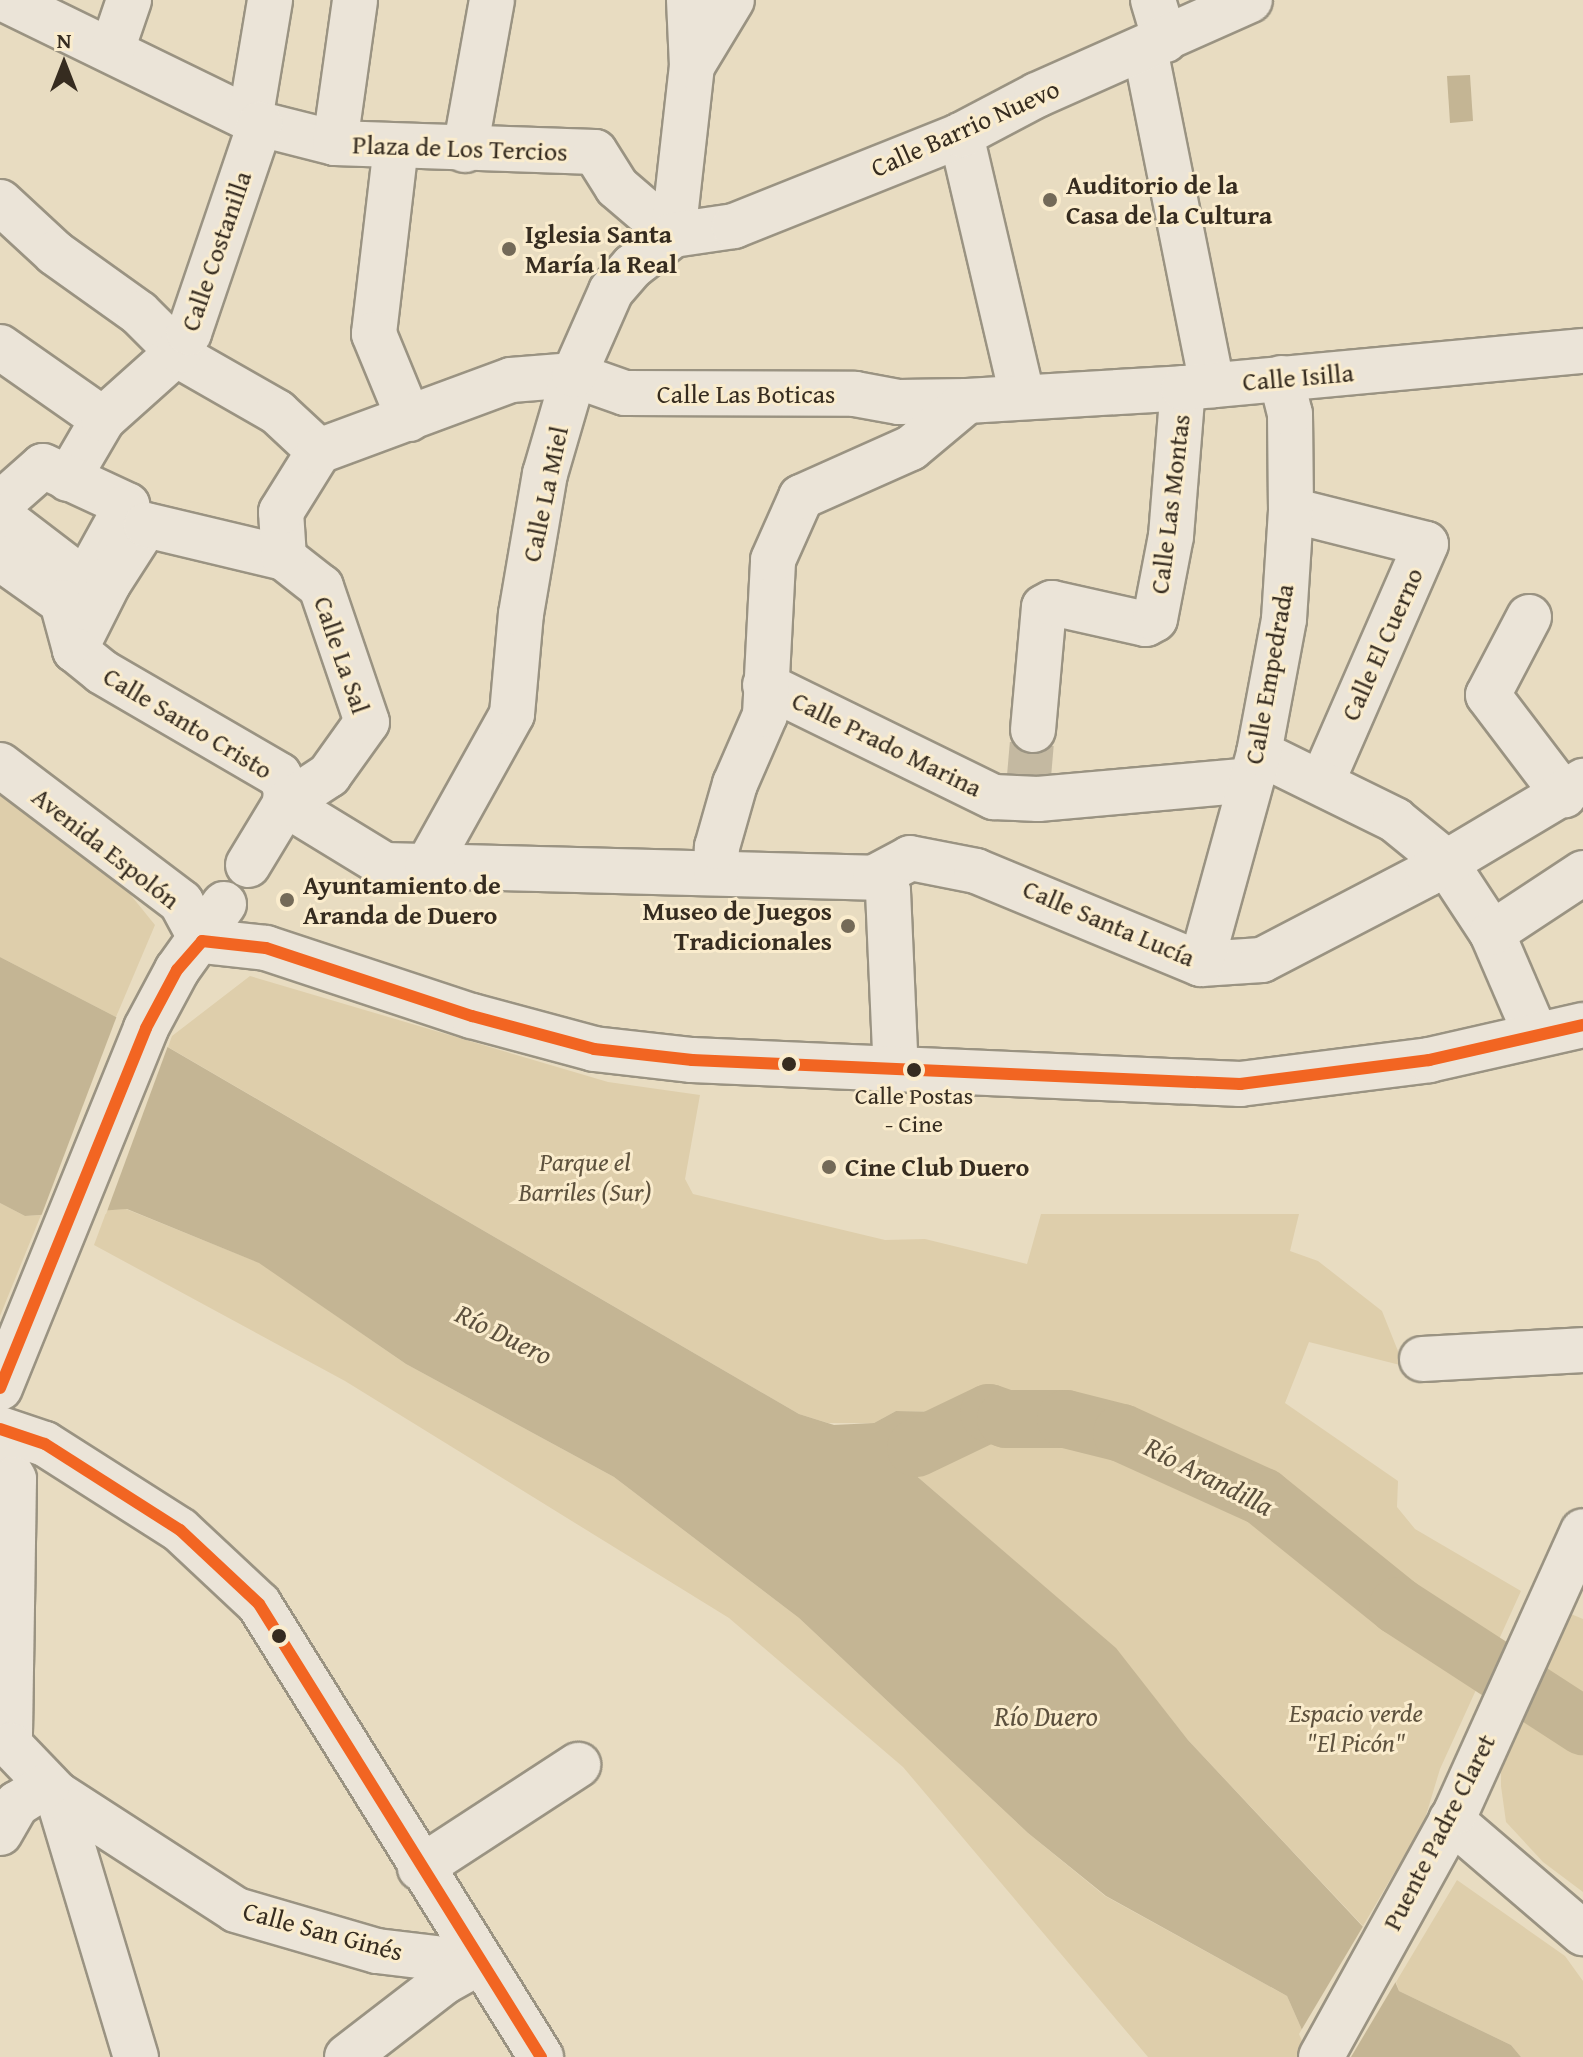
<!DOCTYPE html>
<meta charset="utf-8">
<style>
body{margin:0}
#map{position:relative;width:1583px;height:2057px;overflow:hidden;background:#e8dcc1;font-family:"Gentium Book Plus",serif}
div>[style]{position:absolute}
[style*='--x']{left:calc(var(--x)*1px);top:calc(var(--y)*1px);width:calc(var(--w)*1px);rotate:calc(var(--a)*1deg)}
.green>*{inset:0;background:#deceab}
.water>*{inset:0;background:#c4b594}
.pier>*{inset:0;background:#e8dcc1}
.river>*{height:58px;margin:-29px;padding:0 29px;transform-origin:29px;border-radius:29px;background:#c4b594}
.minor-tunnel>*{height:44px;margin-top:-22px;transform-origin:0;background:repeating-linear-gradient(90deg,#c4b9a1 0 44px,transparent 0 66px)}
.roads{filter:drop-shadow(2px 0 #9a9382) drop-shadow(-2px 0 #9a9382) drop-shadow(0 2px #9a9382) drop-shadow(0 -2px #9a9382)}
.minor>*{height:44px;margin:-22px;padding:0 22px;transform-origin:22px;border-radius:22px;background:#ebe4d8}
.bus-1>*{height:12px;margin:-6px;padding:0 6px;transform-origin:6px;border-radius:6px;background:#f26522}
.dots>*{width:22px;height:22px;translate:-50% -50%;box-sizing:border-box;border:4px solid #faeccd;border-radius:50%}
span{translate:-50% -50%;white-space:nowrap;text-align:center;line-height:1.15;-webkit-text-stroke:6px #faeccd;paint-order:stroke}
.bus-label{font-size:24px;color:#362c20}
.street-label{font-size:26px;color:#362c20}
.poi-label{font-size:26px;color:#362c20;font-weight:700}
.left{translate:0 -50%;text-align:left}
.right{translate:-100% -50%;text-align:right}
.park-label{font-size:26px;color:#5e523e;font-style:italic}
.water-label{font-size:28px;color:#5c503d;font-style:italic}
.north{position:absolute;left:24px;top:24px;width:80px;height:80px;-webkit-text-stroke:6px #faeccd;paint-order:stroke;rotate:0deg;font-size:22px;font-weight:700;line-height:32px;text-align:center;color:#362c20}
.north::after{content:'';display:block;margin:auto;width:28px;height:36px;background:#362c20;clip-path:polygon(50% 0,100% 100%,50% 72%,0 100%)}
</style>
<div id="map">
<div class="green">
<div style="clip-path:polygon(0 788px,121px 883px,155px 925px,116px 1017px,0 957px)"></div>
<div style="clip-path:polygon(250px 976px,608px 1082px,700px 1095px,685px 1179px,693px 1194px,885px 1240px,925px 1239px,1027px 1264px,1041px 1214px,1299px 1214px,1290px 1251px,1318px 1261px,1382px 1311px,1404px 1366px,1309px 1342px,1285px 1403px,1398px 1481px,1397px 1507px,1415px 1529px,1521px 1591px,1440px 1769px,1424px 1822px,1363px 1926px,1188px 1740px,1115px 1648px,897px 1459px,982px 1427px,988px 1413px,896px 1411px,874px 1423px,828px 1423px,799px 1414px,168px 1047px,172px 1036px)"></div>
<div style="clip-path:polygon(0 1203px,25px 1216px,41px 1215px,0 1316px)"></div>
<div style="clip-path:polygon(126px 1209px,260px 1263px,406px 1364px,614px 1477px,799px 1618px,1028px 1833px,1105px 1896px,1287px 1996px,1314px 2057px,1148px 2057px,903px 1767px,729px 1618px,345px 1381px,94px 1245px,107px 1210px)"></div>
<div style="clip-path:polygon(1571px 1614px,1583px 1619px,1583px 1892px,1543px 1862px,1506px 1822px,1501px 1786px,1501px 1770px)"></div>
<div style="clip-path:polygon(1457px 1880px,1565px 1956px,1583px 1981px,1583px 2057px,1521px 2057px,1511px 2045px,1399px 1991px,1396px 1982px)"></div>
</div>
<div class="water">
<div style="clip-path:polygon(1470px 75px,1473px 121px,1450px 123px,1447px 76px)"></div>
<div style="clip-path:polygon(0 957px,116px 1017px,799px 1414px,834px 1425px,874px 1423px,896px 1411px,989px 1413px,982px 1427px,898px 1460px,1116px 1648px,1188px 1740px,1380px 1945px,1399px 1991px,1511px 2045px,1521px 2057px,1314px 2057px,1287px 1996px,1106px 1896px,1028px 1833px,799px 1618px,614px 1477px,406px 1364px,259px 1263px,127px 1209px,25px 1216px,0 1203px)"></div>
</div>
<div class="pier">
<div style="clip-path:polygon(118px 1013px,169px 1043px,106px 1214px,40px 1219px)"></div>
<div style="clip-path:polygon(1365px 1923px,1384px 1943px,1398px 1978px,1351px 2057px,1309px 2057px,1299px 2034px)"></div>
</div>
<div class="river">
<div style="--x:916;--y:1448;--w:81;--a:-25.6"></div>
<div style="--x:989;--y:1413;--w:18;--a:19"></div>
<div style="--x:1006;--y:1419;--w:60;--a:0"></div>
<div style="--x:1066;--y:1419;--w:58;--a:14"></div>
<div style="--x:1122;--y:1433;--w:155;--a:24.4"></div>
<div style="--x:1263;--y:1497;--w:174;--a:38.9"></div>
<div style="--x:1398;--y:1606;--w:221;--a:33"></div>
</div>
<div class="minor-tunnel">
<div style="--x:1028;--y:788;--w:58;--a:-85.1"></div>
</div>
<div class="roads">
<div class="minor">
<div style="--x:6;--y:0;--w:283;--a:26"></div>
<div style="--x:260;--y:124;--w:77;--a:14.2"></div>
<div style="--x:335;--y:143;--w:260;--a:2"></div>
<div style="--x:595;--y:152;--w:41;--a:57.8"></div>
<div style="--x:617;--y:187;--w:74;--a:40.6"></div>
<div style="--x:689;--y:0;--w:66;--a:87.4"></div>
<div style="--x:1153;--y:0;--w:42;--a:73.3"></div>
<div style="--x:1145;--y:49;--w:343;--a:78.7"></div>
<div style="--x:112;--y:50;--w:53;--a:-71.2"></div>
<div style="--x:250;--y:120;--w:122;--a:-80.5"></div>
<div style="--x:961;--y:135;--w:268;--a:76.8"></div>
<div style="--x:335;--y:143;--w:144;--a:-82"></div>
<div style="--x:396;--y:146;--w:189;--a:96.7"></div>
<div style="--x:374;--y:334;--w:92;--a:67.6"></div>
<div style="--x:465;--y:150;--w:152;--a:-79.8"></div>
<div style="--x:0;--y:202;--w:75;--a:42.8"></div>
<div style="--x:55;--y:253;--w:103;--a:35.5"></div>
<div style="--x:139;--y:313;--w:66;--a:45"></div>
<div style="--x:186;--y:360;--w:105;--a:29.7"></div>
<div style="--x:277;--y:412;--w:57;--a:42.9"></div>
<div style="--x:673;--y:235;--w:170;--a:-83.6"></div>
<div style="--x:692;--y:66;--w:77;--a:-58.8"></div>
<div style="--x:0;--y:347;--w:126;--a:35"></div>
<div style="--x:68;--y:479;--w:69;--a:-59.7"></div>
<div style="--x:103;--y:419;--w:102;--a:-41.8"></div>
<div style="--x:179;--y:351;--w:21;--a:-61"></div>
<div style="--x:189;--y:333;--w:221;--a:-71.2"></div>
<div style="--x:0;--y:504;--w:57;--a:-41.5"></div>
<div style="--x:43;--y:466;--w:93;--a:24.9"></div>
<div style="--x:127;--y:505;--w:87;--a:118.9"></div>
<div style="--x:85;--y:581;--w:107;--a:-142.6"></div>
<div style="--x:1291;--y:510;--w:139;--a:14.1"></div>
<div style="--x:1426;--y:544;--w:260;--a:113.6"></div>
<div style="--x:0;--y:558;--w:76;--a:35.4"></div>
<div style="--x:62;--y:602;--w:50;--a:74.8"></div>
<div style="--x:1529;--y:617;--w:88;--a:117.7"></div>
<div style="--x:1488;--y:695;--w:126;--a:52.8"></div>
<div style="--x:75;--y:650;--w:74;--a:-63.4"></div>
<div style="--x:108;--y:584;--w:70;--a:-57.2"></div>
<div style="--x:146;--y:525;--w:142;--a:13.4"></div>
<div style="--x:75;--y:650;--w:35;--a:39"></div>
<div style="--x:102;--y:672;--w:205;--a:30.2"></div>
<div style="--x:279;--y:775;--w:15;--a:62"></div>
<div style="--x:286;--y:788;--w:16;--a:94"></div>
<div style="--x:765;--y:685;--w:255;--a:26.1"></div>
<div style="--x:994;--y:797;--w:44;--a:2.6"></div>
<div style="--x:1038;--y:799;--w:213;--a:-5.1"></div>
<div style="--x:1033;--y:730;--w:123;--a:-84.9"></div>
<div style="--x:1044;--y:607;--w:9;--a:-27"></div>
<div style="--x:1052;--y:603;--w:96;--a:12.6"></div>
<div style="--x:1146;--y:624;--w:10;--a:-29"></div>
<div style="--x:1155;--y:619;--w:85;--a:-79.1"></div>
<div style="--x:1171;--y:536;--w:148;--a:-85.4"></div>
<div style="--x:1259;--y:753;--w:152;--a:26.2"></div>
<div style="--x:1395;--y:820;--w:63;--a:39.2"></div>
<div style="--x:1444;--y:860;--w:87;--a:56.7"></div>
<div style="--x:1492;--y:933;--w:111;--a:66.7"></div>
<div style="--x:0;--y:765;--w:227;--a:37.1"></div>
<div style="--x:181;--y:902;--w:44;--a:61.7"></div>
<div style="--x:285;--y:804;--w:117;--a:31.4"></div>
<div style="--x:385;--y:865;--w:495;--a:1.5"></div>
<div style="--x:880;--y:878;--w:15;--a:58"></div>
<div style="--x:888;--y:891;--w:180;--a:87.5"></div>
<div style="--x:248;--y:865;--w:71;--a:-58.8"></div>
<div style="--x:285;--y:804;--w:53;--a:-33.4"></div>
<div style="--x:329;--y:775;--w:65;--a:-54.4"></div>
<div style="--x:367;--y:722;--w:143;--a:-108.8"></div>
<div style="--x:321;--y:587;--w:47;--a:-141.9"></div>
<div style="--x:284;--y:558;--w:46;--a:-93.7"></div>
<div style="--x:281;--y:512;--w:72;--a:-58.1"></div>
<div style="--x:319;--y:451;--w:205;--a:-20.3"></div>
<div style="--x:511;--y:380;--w:63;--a:-4.5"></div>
<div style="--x:574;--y:375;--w:54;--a:19.4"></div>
<div style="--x:625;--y:393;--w:230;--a:0.2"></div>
<div style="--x:855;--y:394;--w:45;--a:10.3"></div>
<div style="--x:899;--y:402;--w:68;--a:-0.8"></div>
<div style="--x:967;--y:401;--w:216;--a:-3.4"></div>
<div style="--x:1183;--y:388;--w:402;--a:-5.3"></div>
<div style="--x:427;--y:867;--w:175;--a:-60.9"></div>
<div style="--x:512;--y:714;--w:100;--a:-84.9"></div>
<div style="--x:521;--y:614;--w:142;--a:-80.3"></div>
<div style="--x:545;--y:474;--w:103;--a:-73.7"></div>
<div style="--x:574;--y:375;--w:92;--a:-66.2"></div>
<div style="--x:611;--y:291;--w:33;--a:-49"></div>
<div style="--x:633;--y:266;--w:51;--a:-37.8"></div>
<div style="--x:673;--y:235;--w:62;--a:-8.4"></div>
<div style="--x:734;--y:226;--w:245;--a:-21.8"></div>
<div style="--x:961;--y:135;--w:86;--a:-27.8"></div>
<div style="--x:1037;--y:95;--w:233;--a:-24"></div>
<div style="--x:716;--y:872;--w:25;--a:-88"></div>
<div style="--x:717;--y:847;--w:66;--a:-74.1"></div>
<div style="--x:735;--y:784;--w:75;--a:-66.5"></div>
<div style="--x:765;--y:715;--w:155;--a:-87"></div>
<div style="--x:773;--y:560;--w:69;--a:-66"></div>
<div style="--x:801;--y:497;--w:120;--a:-24"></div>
<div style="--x:911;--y:448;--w:73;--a:-40"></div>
<div style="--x:875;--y:877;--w:40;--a:-28"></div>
<div style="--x:910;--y:858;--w:67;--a:11.1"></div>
<div style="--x:976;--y:871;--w:243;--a:22.5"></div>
<div style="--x:1201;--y:964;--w:61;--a:-3.8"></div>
<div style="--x:1262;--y:960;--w:186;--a:-27.5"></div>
<div style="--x:1427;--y:874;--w:182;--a:-30.8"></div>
<div style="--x:1492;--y:933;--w:109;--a:-33.4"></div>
<div style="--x:202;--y:941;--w:64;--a:6.2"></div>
<div style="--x:266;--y:948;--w:217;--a:18.3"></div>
<div style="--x:472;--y:1016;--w:126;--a:15.1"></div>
<div style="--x:594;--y:1049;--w:99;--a:6.4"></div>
<div style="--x:692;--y:1060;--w:549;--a:2.51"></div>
<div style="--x:1240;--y:1084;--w:191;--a:-7.2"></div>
<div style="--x:1429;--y:1060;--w:158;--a:-12.8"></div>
<div style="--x:1201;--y:964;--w:219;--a:-74.6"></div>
<div style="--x:1259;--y:753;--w:136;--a:-79.4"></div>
<div style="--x:1284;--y:619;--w:109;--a:-86.3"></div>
<div style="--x:1291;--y:510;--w:96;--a:-90.6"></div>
<div style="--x:1290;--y:414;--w:37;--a:-104"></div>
<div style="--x:1422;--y:1359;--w:161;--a:-3.2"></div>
<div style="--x:0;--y:1388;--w:388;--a:-67.9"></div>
<div style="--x:146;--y:1028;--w:66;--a:-61.9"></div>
<div style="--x:177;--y:970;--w:81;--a:-54.5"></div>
<div style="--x:0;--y:1429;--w:47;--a:18.4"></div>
<div style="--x:45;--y:1444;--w:160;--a:32.5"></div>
<div style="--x:180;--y:1530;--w:108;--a:43.1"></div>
<div style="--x:259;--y:1604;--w:534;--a:58.1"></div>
<div style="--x:0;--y:1454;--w:29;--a:61"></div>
<div style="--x:14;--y:1479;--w:266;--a:90.9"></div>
<div style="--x:10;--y:1745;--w:68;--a:46.2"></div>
<div style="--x:57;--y:1794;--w:275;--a:73.3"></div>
<div style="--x:57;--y:1794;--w:213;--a:32.9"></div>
<div style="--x:236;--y:1910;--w:147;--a:16.2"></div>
<div style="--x:377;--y:1951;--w:102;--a:6.8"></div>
<div style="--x:1451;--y:1820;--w:174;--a:40.6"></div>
<div style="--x:0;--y:1833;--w:34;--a:-60"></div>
<div style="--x:17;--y:1804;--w:36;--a:-32"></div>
<div style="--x:420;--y:1868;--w:189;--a:-33.1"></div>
<div style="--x:347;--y:2057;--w:123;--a:-37.7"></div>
<div style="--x:444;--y:1982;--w:39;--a:-29"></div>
<div style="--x:1321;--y:2057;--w:280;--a:-61.1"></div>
<div style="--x:1456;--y:1812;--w:308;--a:-65.7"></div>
</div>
</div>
<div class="bus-1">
<div style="--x:0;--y:1388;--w:388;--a:-67.9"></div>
<div style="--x:146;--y:1028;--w:66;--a:-61.9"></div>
<div style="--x:177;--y:970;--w:38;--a:-49"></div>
<div style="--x:202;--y:941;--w:64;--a:6.2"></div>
<div style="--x:266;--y:948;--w:217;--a:18.3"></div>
<div style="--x:472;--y:1016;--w:126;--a:15.1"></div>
<div style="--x:594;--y:1049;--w:99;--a:6.4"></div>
<div style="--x:692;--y:1060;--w:549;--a:2.51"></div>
<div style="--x:1240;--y:1084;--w:191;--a:-7.2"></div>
<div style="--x:1429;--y:1060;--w:158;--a:-12.8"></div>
<div style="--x:0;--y:1429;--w:47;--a:18.4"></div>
<div style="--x:45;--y:1444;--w:160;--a:32.5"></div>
<div style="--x:180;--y:1530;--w:108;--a:43.1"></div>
<div style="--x:259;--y:1604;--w:534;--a:58.1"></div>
</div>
<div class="dots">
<div style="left:1050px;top:200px;background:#746a58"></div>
<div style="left:509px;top:249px;background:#746a58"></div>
<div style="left:287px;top:900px;background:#746a58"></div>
<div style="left:848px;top:926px;background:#746a58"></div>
<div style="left:789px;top:1064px;background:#362c20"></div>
<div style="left:914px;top:1070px;background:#362c20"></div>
<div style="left:829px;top:1167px;background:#746a58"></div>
<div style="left:279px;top:1636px;background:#362c20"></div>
</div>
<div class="bus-label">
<span style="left:914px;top:1110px">Calle Postas<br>- Cine</span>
</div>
<div class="street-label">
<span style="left:965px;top:128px;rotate:-24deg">Calle Barrio Nuevo</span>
<span style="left:460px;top:148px;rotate:2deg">Plaza de Los Tercios</span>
<span style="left:216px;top:251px;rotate:-71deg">Calle Costanilla</span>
<span style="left:1298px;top:377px;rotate:-5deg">Calle Isilla</span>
<span style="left:746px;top:394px">Calle Las Boticas</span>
<span style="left:545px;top:494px;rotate:-78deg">Calle La Miel</span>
<span style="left:1170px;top:504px;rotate:-83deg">Calle Las Montas</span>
<span style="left:1382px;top:644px;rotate:-66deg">Calle El Cuerno</span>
<span style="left:342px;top:655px;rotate:71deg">Calle La Sal</span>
<span style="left:1269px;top:674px;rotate:-80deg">Calle Empedrada</span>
<span style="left:188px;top:723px;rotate:31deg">Calle Santo Cristo</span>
<span style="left:887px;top:744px;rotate:26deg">Calle Prado Marina</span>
<span style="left:106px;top:848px;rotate:38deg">Avenida Espolón</span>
<span style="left:1109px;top:923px;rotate:23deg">Calle Santa Lucía</span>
<span style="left:1439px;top:1832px;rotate:-63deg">Puente Padre Claret</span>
<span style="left:323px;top:1931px;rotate:15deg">Calle San Ginés</span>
</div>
<div class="poi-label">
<span class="left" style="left:1066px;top:200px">Auditorio de la<br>Casa de la Cultura</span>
<span class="left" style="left:525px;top:249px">Iglesia Santa<br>María la Real</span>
<span class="left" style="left:303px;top:900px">Ayuntamiento de<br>Aranda de Duero</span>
<span class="right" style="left:832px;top:926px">Museo de Juegos<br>Tradicionales</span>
<span class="left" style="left:845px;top:1167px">Cine Club Duero</span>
</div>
<div class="park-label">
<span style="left:585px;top:1177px">Parque el<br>Barriles (Sur)</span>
<span style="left:1356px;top:1728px">Espacio verde<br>"El Picón"</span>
</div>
<div class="water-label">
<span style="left:504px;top:1334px;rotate:26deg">Río Duero</span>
<span style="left:1209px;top:1476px;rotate:27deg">Río Arandilla</span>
<span style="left:1046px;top:1716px">Río Duero</span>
</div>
<div class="north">N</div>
</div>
